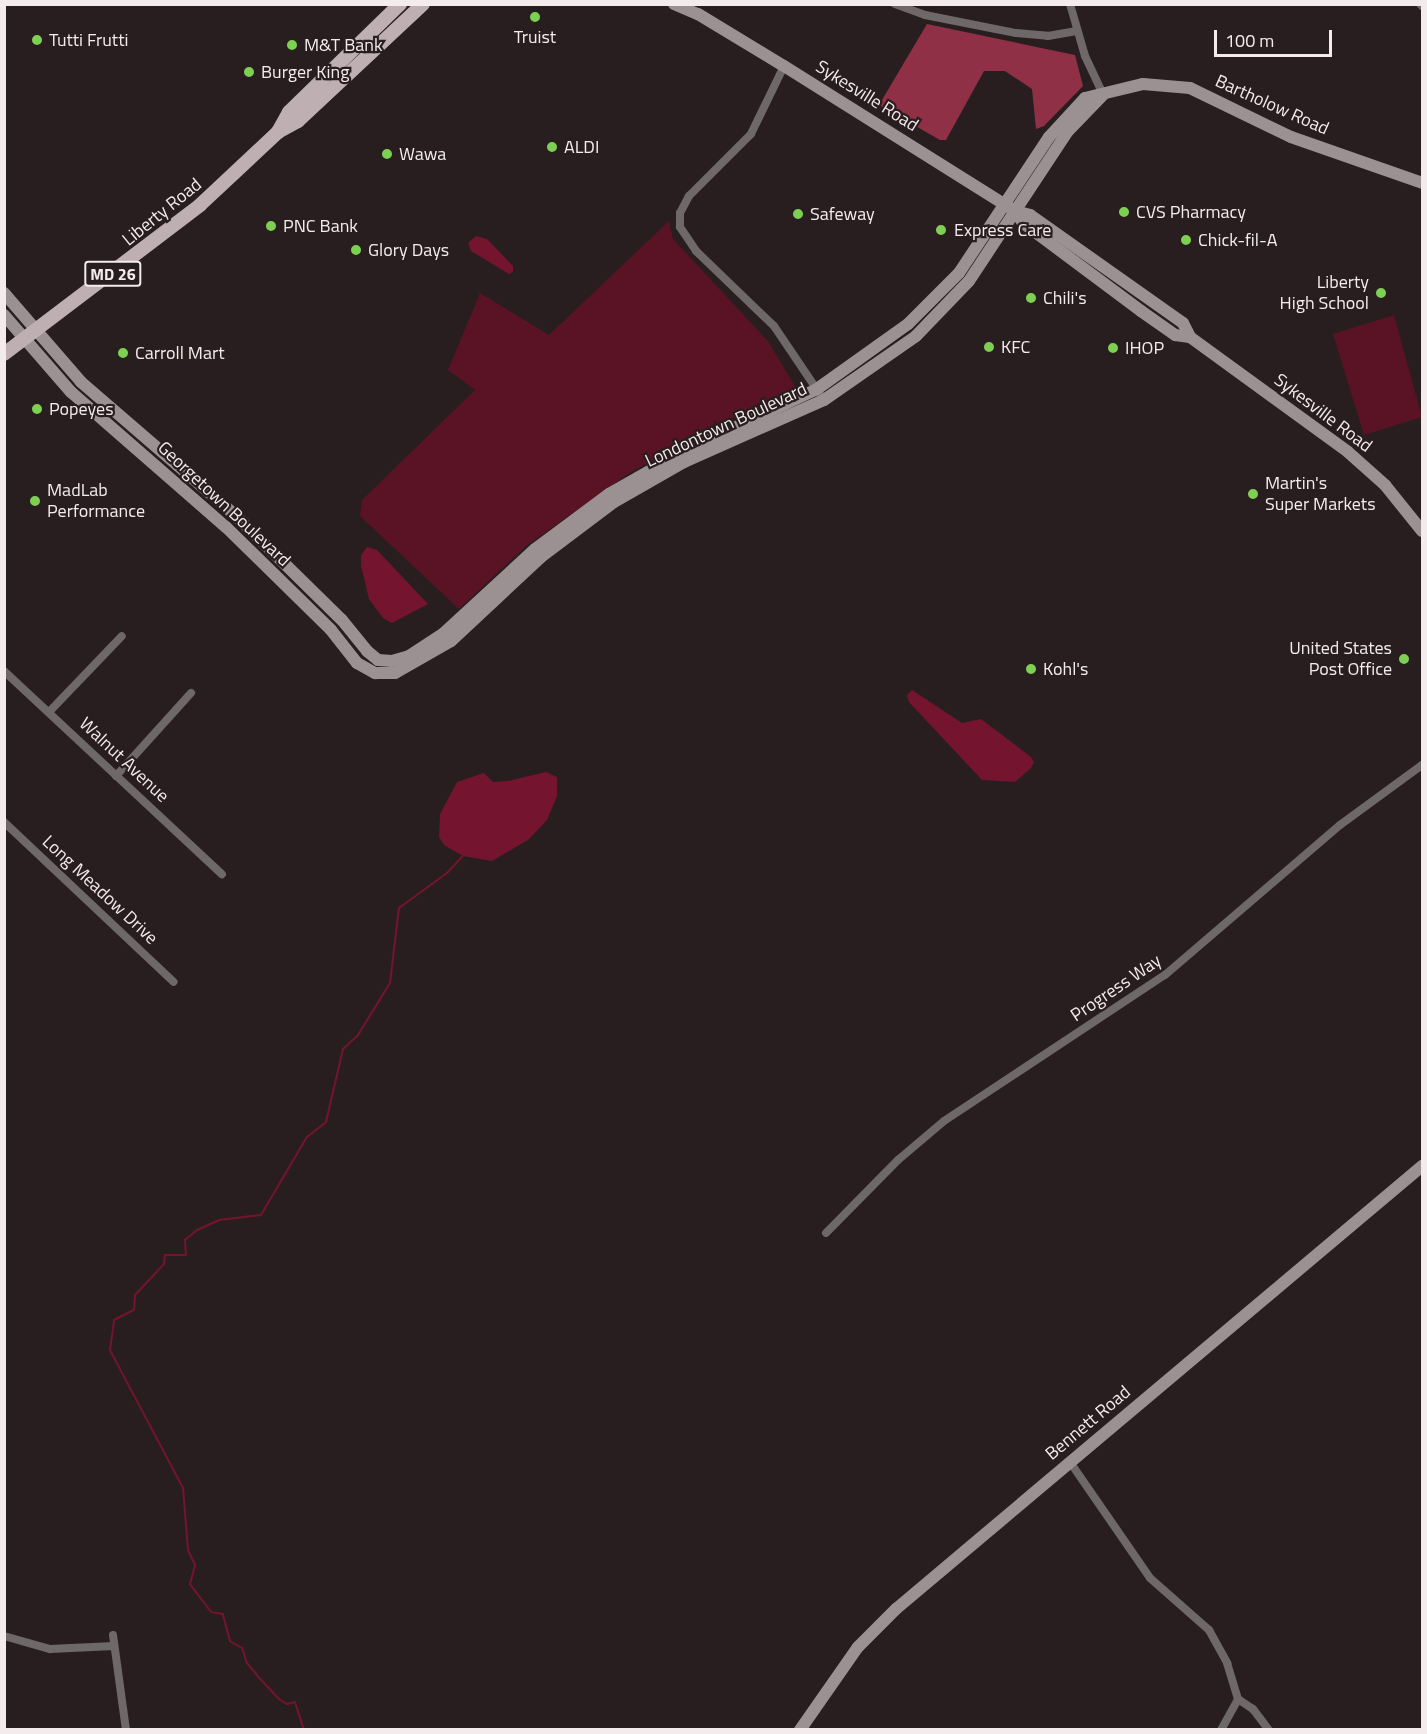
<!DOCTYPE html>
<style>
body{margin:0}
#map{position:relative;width:1427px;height:1734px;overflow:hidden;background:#291e1f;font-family:"Titillium Web",sans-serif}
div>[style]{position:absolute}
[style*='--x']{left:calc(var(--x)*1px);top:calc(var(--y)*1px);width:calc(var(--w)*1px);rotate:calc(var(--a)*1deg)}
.green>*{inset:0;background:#591325}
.forest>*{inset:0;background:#8f3046}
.water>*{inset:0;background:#74142f}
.stream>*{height:2px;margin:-1px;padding:0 1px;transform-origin:1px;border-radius:1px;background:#74142f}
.street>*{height:8px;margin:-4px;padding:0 4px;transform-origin:4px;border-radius:4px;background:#6f6869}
.secondary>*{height:12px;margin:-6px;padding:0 6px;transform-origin:6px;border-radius:6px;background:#9b9192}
.primary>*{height:14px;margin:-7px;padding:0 7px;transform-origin:7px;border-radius:7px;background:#beb0b2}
.dots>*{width:16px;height:16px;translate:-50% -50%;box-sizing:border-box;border:3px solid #291e1f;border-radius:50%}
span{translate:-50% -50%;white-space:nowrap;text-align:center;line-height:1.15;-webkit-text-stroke:4.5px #291e1f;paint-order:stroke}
.shield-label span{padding:2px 4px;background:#291e1f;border:2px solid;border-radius:4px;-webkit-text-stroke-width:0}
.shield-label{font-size:16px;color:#f4ebec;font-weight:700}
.poi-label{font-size:18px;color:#f4ebec}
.left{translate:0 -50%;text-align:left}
.right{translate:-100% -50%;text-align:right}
.street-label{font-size:18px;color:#f4ebec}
.frame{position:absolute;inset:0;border:6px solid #f4ebec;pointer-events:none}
.scale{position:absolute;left:1214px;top:30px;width:118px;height:27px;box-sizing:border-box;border:3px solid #f4ebec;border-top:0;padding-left:8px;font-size:18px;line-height:21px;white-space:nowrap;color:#f4ebec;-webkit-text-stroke:4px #291e1f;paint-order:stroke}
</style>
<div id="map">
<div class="green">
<div style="clip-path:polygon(669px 221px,673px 239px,768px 341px,796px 388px,690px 439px,628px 474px,526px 546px,459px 609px,360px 516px,362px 500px,475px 390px,448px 370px,480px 293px,549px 335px)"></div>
<div style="clip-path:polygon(1394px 315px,1422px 417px,1364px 435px,1333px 334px)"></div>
</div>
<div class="forest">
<div style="clip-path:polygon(927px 24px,1075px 55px,1083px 86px,1044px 126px,1036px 129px,1032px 89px,1005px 71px,984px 71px,946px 140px,940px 140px,879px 105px)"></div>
</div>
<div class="water">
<div style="clip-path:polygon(476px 236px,487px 239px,513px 266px,513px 272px,509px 274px,471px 251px,468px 243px)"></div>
<div style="clip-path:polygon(367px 547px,377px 550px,428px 604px,392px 623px,383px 618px,369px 599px,361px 566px,361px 555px)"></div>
<div style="clip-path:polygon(912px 690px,962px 723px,981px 719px,1031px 757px,1034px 762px,1031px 768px,1015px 782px,982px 780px,909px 702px,907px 695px)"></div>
<div style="clip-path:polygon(546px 772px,557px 777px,557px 796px,547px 820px,528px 840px,492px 861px,463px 856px,444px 845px,439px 837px,440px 814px,457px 782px,484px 773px,493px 782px,508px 781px)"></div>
</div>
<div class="stream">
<div style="--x:304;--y:1730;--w:29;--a:-108"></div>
<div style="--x:295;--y:1702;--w:8;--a:166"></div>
<div style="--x:287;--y:1704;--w:9;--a:-148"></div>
<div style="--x:279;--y:1699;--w:33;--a:-133"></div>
<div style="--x:257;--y:1675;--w:16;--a:-130"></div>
<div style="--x:247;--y:1663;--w:16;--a:-108"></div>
<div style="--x:242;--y:1648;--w:14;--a:-150"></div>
<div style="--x:230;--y:1641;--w:28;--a:-105"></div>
<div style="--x:223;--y:1614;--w:12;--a:-171"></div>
<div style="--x:211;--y:1612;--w:35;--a:-127"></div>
<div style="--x:190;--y:1584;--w:20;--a:-75"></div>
<div style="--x:195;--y:1565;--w:17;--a:-115"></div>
<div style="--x:188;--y:1550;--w:62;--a:-94.6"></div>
<div style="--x:183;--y:1488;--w:156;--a:-117.9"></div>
<div style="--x:110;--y:1350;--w:30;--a:-82"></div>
<div style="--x:114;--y:1320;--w:22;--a:-27"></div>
<div style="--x:134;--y:1310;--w:15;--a:-86"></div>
<div style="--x:135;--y:1295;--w:42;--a:-46.9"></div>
<div style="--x:164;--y:1264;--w:9;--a:-84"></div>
<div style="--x:165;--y:1255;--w:21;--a:0"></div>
<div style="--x:186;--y:1255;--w:15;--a:-94"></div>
<div style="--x:185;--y:1240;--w:16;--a:-40"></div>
<div style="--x:197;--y:1230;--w:24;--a:-24"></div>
<div style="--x:219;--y:1220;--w:42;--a:-6.8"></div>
<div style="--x:261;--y:1215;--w:91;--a:-59.5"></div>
<div style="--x:307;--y:1137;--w:24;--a:-38"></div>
<div style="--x:326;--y:1122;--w:75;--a:-76.9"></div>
<div style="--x:343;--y:1049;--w:21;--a:-43"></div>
<div style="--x:358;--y:1035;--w:61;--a:-58.4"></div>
<div style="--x:390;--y:983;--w:76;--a:-83.2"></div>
<div style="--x:399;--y:908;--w:59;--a:-36.1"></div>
<div style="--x:447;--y:873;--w:23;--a:-47"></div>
</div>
<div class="street">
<div style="--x:895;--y:4;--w:32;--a:20"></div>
<div style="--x:925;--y:15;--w:93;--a:11.2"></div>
<div style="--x:1016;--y:33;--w:32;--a:5"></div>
<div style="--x:1048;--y:36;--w:29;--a:-10"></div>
<div style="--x:1070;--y:4;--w:54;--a:73.9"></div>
<div style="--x:1085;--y:56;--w:42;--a:64.7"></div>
<div style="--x:1420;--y:4;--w:3;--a:45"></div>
<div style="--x:784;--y:66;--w:76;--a:115.9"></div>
<div style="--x:751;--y:134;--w:88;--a:135"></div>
<div style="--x:689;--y:196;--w:19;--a:118"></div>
<div style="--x:680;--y:213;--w:14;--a:90"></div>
<div style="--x:680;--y:227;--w:29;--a:56"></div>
<div style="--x:696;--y:251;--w:108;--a:43.9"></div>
<div style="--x:774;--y:326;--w:89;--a:56"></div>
<div style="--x:4;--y:671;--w:298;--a:43"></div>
<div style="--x:49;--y:712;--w:105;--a:-46.2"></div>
<div style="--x:116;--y:776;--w:112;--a:-47.9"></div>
<div style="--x:4;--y:822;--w:233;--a:43.3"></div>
<div style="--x:826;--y:1233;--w:103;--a:-45.4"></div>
<div style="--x:898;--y:1160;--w:60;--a:-40.3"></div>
<div style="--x:944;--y:1121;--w:265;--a:-33.5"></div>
<div style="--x:1165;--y:975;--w:230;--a:-40.6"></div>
<div style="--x:1340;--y:825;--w:102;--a:-36.2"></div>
<div style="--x:1070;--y:1462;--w:141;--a:55.4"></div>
<div style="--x:1150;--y:1578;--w:79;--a:41.4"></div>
<div style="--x:1209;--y:1630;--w:38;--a:61"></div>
<div style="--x:1227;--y:1663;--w:38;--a:73"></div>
<div style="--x:113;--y:1635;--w:96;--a:82.2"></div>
<div style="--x:4;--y:1636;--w:48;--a:15.8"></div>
<div style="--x:50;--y:1649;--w:64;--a:-2.7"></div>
<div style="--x:1238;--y:1699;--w:18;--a:34"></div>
<div style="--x:1253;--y:1709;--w:26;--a:53"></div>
<div style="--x:1221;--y:1730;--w:35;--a:-61"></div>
</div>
<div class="secondary">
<div style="--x:674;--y:4;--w:26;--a:23"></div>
<div style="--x:698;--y:14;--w:100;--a:31.2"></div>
<div style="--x:784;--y:66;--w:273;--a:32.1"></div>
<div style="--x:1015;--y:211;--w:16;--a:15"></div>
<div style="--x:1030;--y:215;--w:187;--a:35.2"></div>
<div style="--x:1183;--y:323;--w:16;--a:63"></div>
<div style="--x:1015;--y:211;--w:14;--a:56"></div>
<div style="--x:1023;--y:223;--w:147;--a:36.7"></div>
<div style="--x:1141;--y:311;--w:42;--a:35.2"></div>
<div style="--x:1175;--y:335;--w:15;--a:8"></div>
<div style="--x:1190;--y:337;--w:195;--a:36"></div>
<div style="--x:1348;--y:452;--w:50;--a:41.7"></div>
<div style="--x:1385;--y:485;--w:59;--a:51.2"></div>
<div style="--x:4;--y:293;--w:118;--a:49.1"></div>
<div style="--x:81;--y:382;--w:203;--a:40.8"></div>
<div style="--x:235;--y:515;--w:150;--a:44.5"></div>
<div style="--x:342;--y:620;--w:40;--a:51"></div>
<div style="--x:367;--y:651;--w:14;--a:39"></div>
<div style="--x:378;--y:660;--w:14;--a:4"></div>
<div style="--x:392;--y:661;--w:18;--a:-16"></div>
<div style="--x:409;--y:656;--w:42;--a:-33.3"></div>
<div style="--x:444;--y:633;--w:124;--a:-42.7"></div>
<div style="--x:535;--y:549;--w:92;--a:-36.6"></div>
<div style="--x:609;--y:494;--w:81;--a:-29.7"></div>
<div style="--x:679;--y:454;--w:153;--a:-25.2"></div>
<div style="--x:817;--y:389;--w:112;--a:-35.5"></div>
<div style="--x:908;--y:324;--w:72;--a:-45"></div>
<div style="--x:959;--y:273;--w:163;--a:-56.5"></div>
<div style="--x:1049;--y:137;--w:53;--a:-47.3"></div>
<div style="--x:1085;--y:98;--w:60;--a:-13.6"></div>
<div style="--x:1143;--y:84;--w:47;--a:4.9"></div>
<div style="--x:1190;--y:88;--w:112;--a:25.9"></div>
<div style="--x:1291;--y:137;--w:139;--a:19.3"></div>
<div style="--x:4;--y:315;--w:102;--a:49"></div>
<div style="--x:71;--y:392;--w:206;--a:41.1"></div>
<div style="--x:226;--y:527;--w:147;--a:44.4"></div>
<div style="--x:331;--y:630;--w:42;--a:51.8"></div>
<div style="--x:357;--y:663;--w:21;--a:29"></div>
<div style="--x:375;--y:673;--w:20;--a:0"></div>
<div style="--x:395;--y:673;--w:64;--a:-29.7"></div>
<div style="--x:451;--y:641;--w:123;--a:-43"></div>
<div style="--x:541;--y:557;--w:91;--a:-37"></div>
<div style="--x:614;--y:502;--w:81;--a:-29.7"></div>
<div style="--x:684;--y:462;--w:153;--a:-23.9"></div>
<div style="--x:824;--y:400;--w:112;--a:-34.8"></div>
<div style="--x:916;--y:336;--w:76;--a:-46.1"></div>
<div style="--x:969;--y:281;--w:180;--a:-56.6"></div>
<div style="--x:1068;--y:131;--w:50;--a:-45.8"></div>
<div style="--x:800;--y:1730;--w:101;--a:-55.1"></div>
<div style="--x:858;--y:1647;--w:54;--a:-45"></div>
<div style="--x:896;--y:1609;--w:688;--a:-40.1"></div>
</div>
<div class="primary">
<div style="--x:278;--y:132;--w:23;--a:-61"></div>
<div style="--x:289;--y:112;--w:155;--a:-44.2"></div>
<div style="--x:4;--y:354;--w:246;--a:-37.2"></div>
<div style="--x:200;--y:205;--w:107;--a:-43.1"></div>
<div style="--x:278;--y:132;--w:23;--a:-29"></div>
<div style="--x:298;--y:121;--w:171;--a:-43.1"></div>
</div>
<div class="dots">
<div style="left:535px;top:17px;background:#7ed053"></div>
<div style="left:37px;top:40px;background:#7ed053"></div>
<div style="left:292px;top:45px;background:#7ed053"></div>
<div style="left:249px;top:72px;background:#7ed053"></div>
<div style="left:552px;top:147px;background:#7ed053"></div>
<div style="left:387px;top:154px;background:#7ed053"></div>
<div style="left:1124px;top:212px;background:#7ed053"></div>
<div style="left:798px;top:214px;background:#7ed053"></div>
<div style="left:271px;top:226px;background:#7ed053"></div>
<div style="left:941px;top:230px;background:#7ed053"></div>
<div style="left:1186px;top:240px;background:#7ed053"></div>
<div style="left:356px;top:250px;background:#7ed053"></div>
<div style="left:1381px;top:293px;background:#7ed053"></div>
<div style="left:1031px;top:298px;background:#7ed053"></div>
<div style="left:989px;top:347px;background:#7ed053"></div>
<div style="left:1113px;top:348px;background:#7ed053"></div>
<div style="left:123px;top:353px;background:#7ed053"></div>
<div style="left:37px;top:409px;background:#7ed053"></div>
<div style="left:1253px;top:494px;background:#7ed053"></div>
<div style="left:35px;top:501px;background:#7ed053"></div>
<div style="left:1404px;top:659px;background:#7ed053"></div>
<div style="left:1031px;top:669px;background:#7ed053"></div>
</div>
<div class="shield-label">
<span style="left:113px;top:274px">MD 26</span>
</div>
<div class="poi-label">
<span style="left:535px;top:37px">Truist</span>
<span class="left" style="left:49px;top:40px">Tutti Frutti</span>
<span class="left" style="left:304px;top:45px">M&amp;T Bank</span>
<span class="left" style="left:261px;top:72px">Burger King</span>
<span class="left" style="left:564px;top:147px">ALDI</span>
<span class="left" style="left:399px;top:154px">Wawa</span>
<span class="left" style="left:1136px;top:212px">CVS Pharmacy</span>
<span class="left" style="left:810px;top:214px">Safeway</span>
<span class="left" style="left:283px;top:226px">PNC Bank</span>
<span class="left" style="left:954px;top:230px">Express Care</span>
<span class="left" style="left:1198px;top:240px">Chick-fil-A</span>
<span class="left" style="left:368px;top:250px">Glory Days</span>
<span class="right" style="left:1369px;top:293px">Liberty<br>High School</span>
<span class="left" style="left:1043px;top:298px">Chili's</span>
<span class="left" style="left:1001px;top:347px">KFC</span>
<span class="left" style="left:1125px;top:348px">IHOP</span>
<span class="left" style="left:135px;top:353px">Carroll Mart</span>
<span class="left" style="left:49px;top:409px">Popeyes</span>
<span class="left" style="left:1265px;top:494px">Martin's<br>Super Markets</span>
<span class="left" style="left:47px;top:501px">MadLab<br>Performance</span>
<span class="right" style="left:1392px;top:659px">United States<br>Post Office</span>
<span class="left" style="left:1043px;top:669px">Kohl's</span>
</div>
<div class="street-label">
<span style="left:867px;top:96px;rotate:32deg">Sykesville Road</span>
<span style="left:1272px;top:105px;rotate:24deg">Bartholow Road</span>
<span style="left:162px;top:212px;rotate:-39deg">Liberty Road</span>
<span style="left:1323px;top:413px;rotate:37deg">Sykesville Road</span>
<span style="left:726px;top:425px;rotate:-25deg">Londontown Boulevard</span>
<span style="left:224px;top:504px;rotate:43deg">Georgetown Boulevard</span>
<span style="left:124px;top:760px;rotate:43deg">Walnut Avenue</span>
<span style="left:100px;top:890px;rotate:43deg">Long Meadow Drive</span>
<span style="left:1116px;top:988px;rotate:-34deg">Progress Way</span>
<span style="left:1088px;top:1423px;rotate:-40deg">Bennett Road</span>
</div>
<div class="frame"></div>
<div class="scale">100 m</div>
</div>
